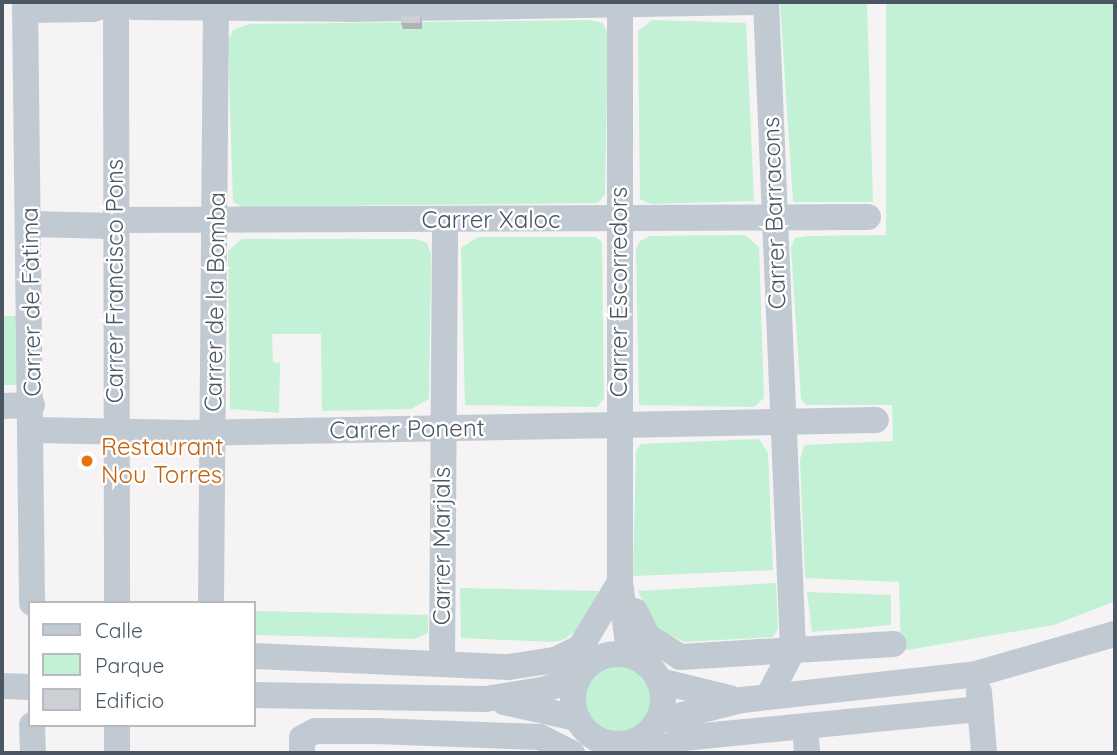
<!DOCTYPE html>
<meta charset="utf-8">
<style>
body{margin:0}
#map{position:relative;width:1117px;height:755px;overflow:hidden;background:#f5f3f3;font-family:Quicksand,sans-serif}
div>[style]{position:absolute}
[style*='--x']{left:calc(var(--x)*1px);top:calc(var(--y)*1px);width:calc(var(--w)*1px);rotate:calc(var(--a)*1deg)}
.green>*{inset:0;background:#c3f1d5}
.round{border-radius:50%}
.minor>*{height:26px;margin:-13px;padding:0 13px;transform-origin:13px;border-radius:13px;background:#c1cad2}
.minor>.ring{margin:-13px;padding:0;box-sizing:content-box;background:none;border:26px solid #c1cad2;border-radius:50%}
.wall>*{inset:0;background:#b0b2b7}
.building>*{inset:0;background:#cdcfd5}
.dots>*{width:19px;height:19px;translate:-50% -50%;box-sizing:border-box;border:4px solid #fff;border-radius:50%}
span{translate:-50% -50%;white-space:nowrap;text-align:center;line-height:1.15;-webkit-text-stroke:5px #fff;paint-order:stroke}
.street-label{font-size:24px;color:#4a5661}
.food-label{font-size:24px;color:#c56008}
.left{translate:0 -50%;text-align:left}
.frame{position:absolute;inset:0;border:4px solid #4a5661;pointer-events:none}
.legend{position:absolute;left:28px;top:601px;width:228px;height:126px;box-sizing:border-box;background:#fff;border:2px solid #b7bbc0;margin:0;padding:9px 12px;list-style:none;font-size:21px;color:#4a5661}
.legend li{display:flex;align-items:center;gap:14px;height:35px}
.legend b{width:35px;border:2px solid #b7bbc0}
</style>
<div id="map">
<div class="green">
<div style="clip-path:polygon(780px 2px,867px 2px,873px 202px,793px 202px)"></div>
<div style="clip-path:polygon(886px 2px,1115px 2px,1115px 601px,1054px 625px,901px 651px,899px 582px,805px 578px,800px 460px,804px 445px,893px 441px,892px 405px,806px 405px,801px 399px,791px 247px,795px 238px,808px 236px,886px 235px)"></div>
<div style="clip-path:polygon(589px 20px,603px 23px,608px 34px,605px 194px,598px 203px,242px 207px,233px 202px,228px 41px,233px 30px,249px 24px)"></div>
<div style="clip-path:polygon(652px 20px,746px 23px,754px 201px,651px 204px,640px 199px,638px 31px)"></div>
<div style="clip-path:polygon(745px 235px,759px 247px,764px 398px,754px 407px,639px 405px,636px 249px,640px 241px,650px 236px)"></div>
<div style="clip-path:polygon(478px 237px,595px 237px,602px 242px,604px 398px,597px 407px,465px 405px,461px 248px)"></div>
<div style="clip-path:polygon(242px 239px,416px 239px,427px 243px,431px 254px,429px 399px,411px 409px,322px 411px,321px 334px,272px 334px,273px 362px,280px 363px,279px 413px,230px 409px,228px 251px)"></div>
<div style="clip-path:polygon(2px 316px,22px 316px,21px 385px,2px 385px)"></div>
<div style="clip-path:polygon(759px 439px,768px 453px,773px 570px,633px 576px,636px 451px,641px 444px)"></div>
<div style="clip-path:polygon(776px 583px,778px 629px,773px 637px,684px 642px,656px 628px,638px 591px)"></div>
<div style="clip-path:polygon(460px 588px,599px 591px,580px 628px,563px 640px,552px 642px,461px 638px)"></div>
<div style="clip-path:polygon(807px 592px,891px 595px,891px 625px,812px 632px)"></div>
<div style="clip-path:polygon(254px 611px,428px 615px,428px 633px,414px 639px,254px 635px)"></div>
<div class="round" style="left:573px;top:656px;width:88px;height:88px"></div>
</div>
<div class="minor">
<div style="--x:25;--y:2;--w:601;--a:89.33"></div>
<div style="--x:116;--y:2;--w:20;--a:15"></div>
<div style="--x:135;--y:7;--w:212;--a:0.5"></div>
<div style="--x:347;--y:9;--w:408;--a:-1"></div>
<div style="--x:116;--y:2;--w:601;--a:89.9"></div>
<div style="--x:620;--y:2;--w:580;--a:90"></div>
<div style="--x:620;--y:582;--w:54;--a:82.6"></div>
<div style="--x:627;--y:636;--w:34;--a:56"></div>
<div style="--x:766;--y:2;--w:649;--a:87.61"></div>
<div style="--x:793;--y:650;--w:53;--a:118"></div>
<div style="--x:25;--y:10;--w:68;--a:-0.8"></div>
<div style="--x:93;--y:9;--w:23;--a:-18"></div>
<div style="--x:114;--y:220;--w:754;--a:-0.23"></div>
<div style="--x:30;--y:224;--w:84;--a:1.4"></div>
<div style="--x:2;--y:406;--w:30;--a:-2"></div>
<div style="--x:33;--y:430;--w:156;--a:1.1"></div>
<div style="--x:189;--y:433;--w:687;--a:-1.08"></div>
<div style="--x:211;--y:603;--w:601;--a:-89.52"></div>
<div style="--x:635;--y:611;--w:28;--a:64"></div>
<div style="--x:647;--y:636;--w:39;--a:32"></div>
<div style="--x:680;--y:657;--w:214;--a:-3.5"></div>
<div class="ring" style="left:573px;top:654px;width:64px;height:64px"></div>
<div style="--x:254;--y:656;--w:255;--a:2.5"></div>
<div style="--x:509;--y:667;--w:47;--a:-8.7"></div>
<div style="--x:555;--y:660;--w:28;--a:-26"></div>
<div style="--x:580;--y:648;--w:77;--a:-58.8"></div>
<div style="--x:442;--y:662;--w:442;--a:-89.6"></div>
<div style="--x:659;--y:681;--w:73;--a:13.5"></div>
<div style="--x:2;--y:686;--w:28;--a:2"></div>
<div style="--x:979;--y:692;--w:61;--a:85.3"></div>
<div style="--x:254;--y:695;--w:231;--a:1"></div>
<div style="--x:485;--y:699;--w:58;--a:-9"></div>
<div style="--x:542;--y:690;--w:38;--a:-18"></div>
<div style="--x:504;--y:702;--w:74;--a:12.5"></div>
<div style="--x:658;--y:721;--w:87;--a:-14"></div>
<div style="--x:742;--y:700;--w:235;--a:-6.3"></div>
<div style="--x:976;--y:674;--w:145;--a:-16.1"></div>
<div style="--x:32;--y:725;--w:28;--a:88"></div>
<div style="--x:805;--y:728;--w:25;--a:85"></div>
<div style="--x:117;--y:753;--w:28;--a:-90"></div>
<div style="--x:302;--y:753;--w:15;--a:-90"></div>
<div style="--x:302;--y:738;--w:15;--a:-28"></div>
<div style="--x:315;--y:731;--w:60;--a:0"></div>
<div style="--x:375;--y:731;--w:165;--a:2.1"></div>
<div style="--x:540;--y:737;--w:36;--a:27"></div>
<div style="--x:658;--y:753;--w:29;--a:-31"></div>
<div style="--x:683;--y:738;--w:299;--a:-5.6"></div>
</div>
<div class="wall">
<div style="clip-path:polygon(420px 16px,422px 22px,422px 29px,403px 29px,401px 23px)"></div>
</div>
<div class="building">
<div style="clip-path:polygon(401px 16px,420px 16px,420px 23px,401px 23px)"></div>
</div>
<div class="dots">
<div style="left:87px;top:461px;background:#e8710a"></div>
</div>
<div class="street-label">
<span style="left:774px;top:213px;rotate:-92deg">Carrer Barracons</span>
<span style="left:491px;top:220px">Carrer Xaloc</span>
<span style="left:115px;top:281px;rotate:-90deg">Carrer Francisco Pons</span>
<span style="left:619px;top:292px;rotate:-90deg">Carrer Escorredors</span>
<span style="left:31px;top:302px;rotate:-91deg">Carrer de Fàtima</span>
<span style="left:215px;top:302px;rotate:-89deg">Carrer de la Bomba</span>
<span style="left:407px;top:429px;rotate:-1deg">Carrer Ponent</span>
<span style="left:442px;top:546px;rotate:-90deg">Carrer Marjals</span>
</div>
<div class="food-label">
<span class="left" style="left:101px;top:461px">Restaurant<br>Nou Torres</span>
</div>
<div class="frame"></div>
<ul class="legend">
<li><b style="height:9px;background:#c1cad2"></b>Calle</li>
<li><b style="height:19px;background:#c3f1d5"></b>Parque</li>
<li><b style="height:19px;background:#cdcfd5"></b>Edificio</li>
</ul>
</div>
